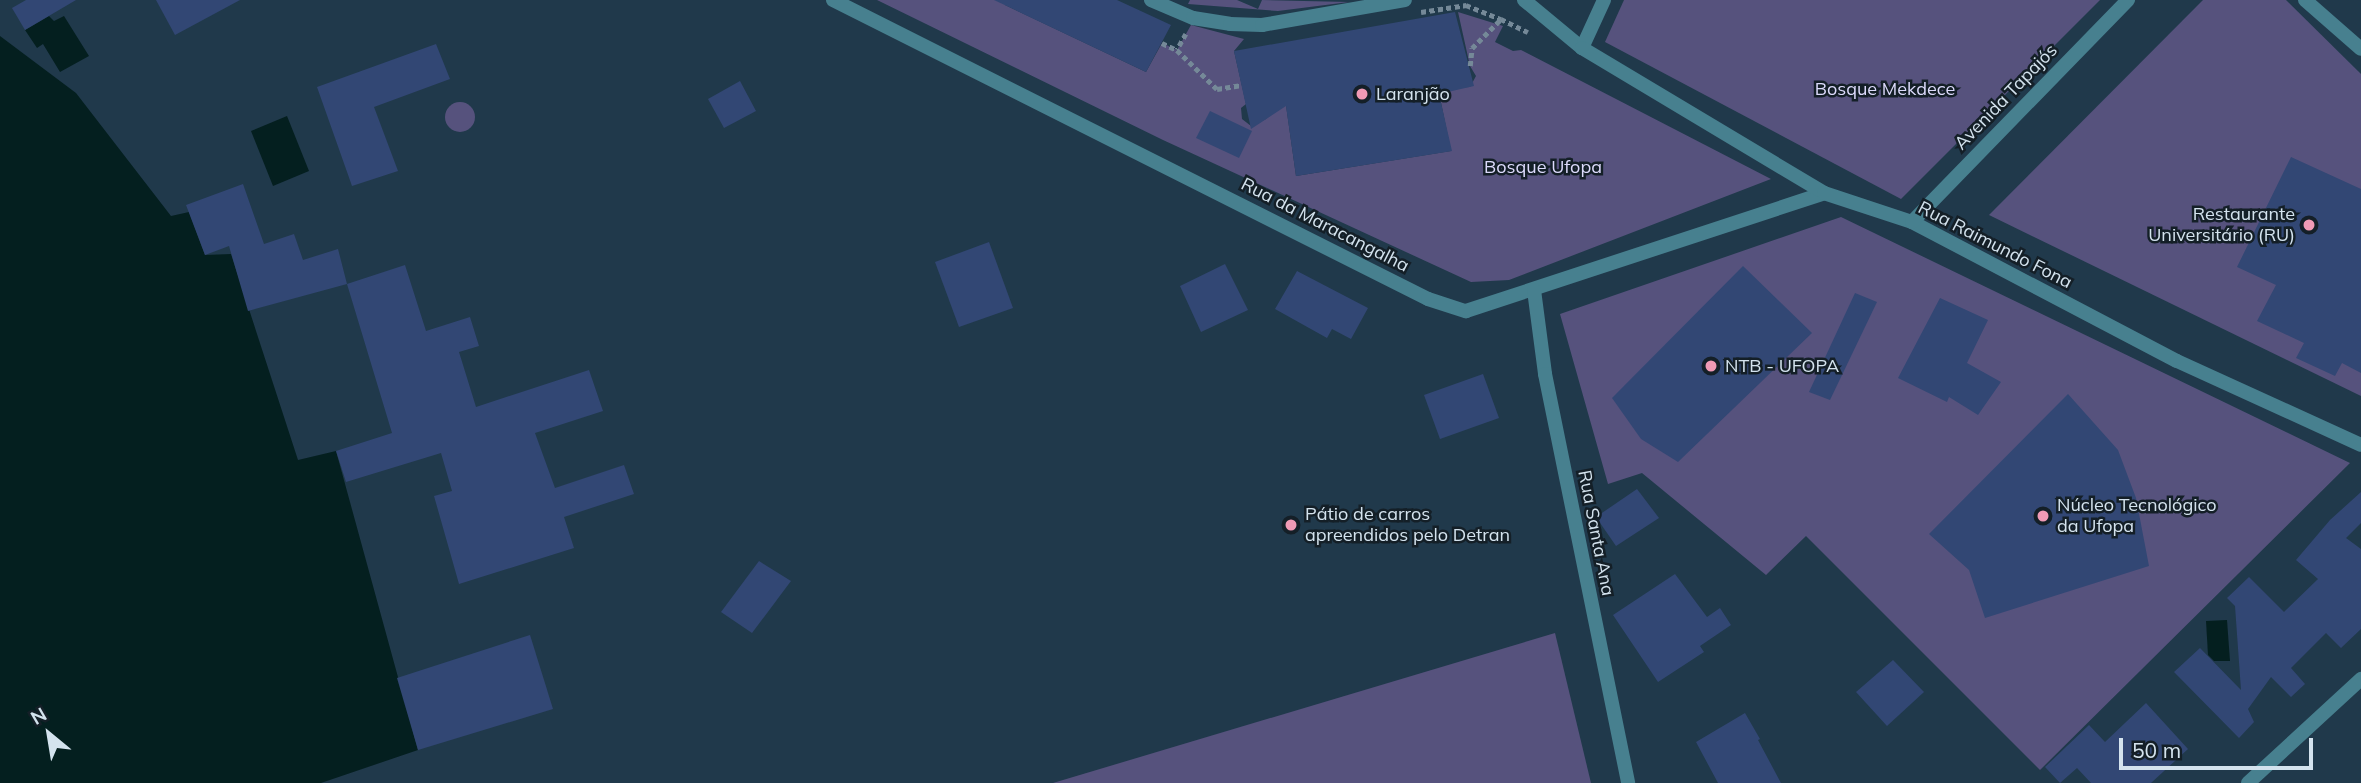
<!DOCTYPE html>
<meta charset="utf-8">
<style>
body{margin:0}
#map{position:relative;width:2361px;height:783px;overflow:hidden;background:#20394b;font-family:Mulish,sans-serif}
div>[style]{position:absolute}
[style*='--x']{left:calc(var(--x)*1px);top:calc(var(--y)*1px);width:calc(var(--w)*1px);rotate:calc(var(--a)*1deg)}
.green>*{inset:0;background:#56527d}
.round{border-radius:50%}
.water>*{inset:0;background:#041f1f}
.building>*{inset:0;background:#324774}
.path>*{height:4.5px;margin-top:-2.25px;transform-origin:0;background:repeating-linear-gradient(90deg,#758998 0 5px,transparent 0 8.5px)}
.lane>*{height:14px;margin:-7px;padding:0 7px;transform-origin:7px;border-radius:7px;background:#47808f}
.street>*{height:14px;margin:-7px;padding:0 7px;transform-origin:7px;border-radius:7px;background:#47808f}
.dots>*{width:19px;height:19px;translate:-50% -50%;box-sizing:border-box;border:4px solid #141f27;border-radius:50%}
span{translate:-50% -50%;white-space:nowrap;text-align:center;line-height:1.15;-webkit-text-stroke:5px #141f27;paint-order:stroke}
.park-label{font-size:18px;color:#dddbfc}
.poi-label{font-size:18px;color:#d4e3ee}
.left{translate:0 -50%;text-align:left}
.right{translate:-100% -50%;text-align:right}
.street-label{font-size:18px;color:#d4e3ee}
.north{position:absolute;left:14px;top:699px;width:70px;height:70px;-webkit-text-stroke:5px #141f27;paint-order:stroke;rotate:330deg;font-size:19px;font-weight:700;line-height:28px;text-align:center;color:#d4e3ee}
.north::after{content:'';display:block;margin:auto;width:24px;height:32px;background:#d4e3ee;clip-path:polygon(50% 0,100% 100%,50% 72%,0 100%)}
.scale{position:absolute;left:2119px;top:738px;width:194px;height:32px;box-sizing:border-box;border:4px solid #d4e3ee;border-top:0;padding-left:9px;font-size:21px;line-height:24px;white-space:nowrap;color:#d4e3ee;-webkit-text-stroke:5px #141f27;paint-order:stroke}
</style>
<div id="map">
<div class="green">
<div style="clip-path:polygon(877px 0,1007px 0,1005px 5px,1146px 72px,1162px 43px,1177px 50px,1191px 25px,1244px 39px,1234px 51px,1246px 104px,1241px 108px,1242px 119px,1251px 126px,1266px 119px,1283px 84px,1296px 176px,1451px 151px,1438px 88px,1470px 87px,1476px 76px,1470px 66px,1458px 12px,1503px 26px,1495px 42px,1513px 51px,1521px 50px,1771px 179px,1509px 280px,1471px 282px,1163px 140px)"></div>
<div style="clip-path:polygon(1190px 0,1237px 0,1258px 9px,1262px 0,1349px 2px,1278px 11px,1188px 4px)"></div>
<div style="clip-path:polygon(1624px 0,2100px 0,1901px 199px,1605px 42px)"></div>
<div style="clip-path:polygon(2203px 0,2286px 0,2361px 74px,2361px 396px,1989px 215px)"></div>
<div class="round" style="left:445px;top:102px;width:30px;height:30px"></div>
<div style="clip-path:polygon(1841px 217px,2350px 463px,2040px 770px,1806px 536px,1766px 575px,1642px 473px,1608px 484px,1560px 314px)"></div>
<div style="clip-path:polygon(1555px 633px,1591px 783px,1053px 783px)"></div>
</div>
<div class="water">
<div style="clip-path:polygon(49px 16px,54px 21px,64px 16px,89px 56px,60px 72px,43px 44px,37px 48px,25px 30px)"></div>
<div style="clip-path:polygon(0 36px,76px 93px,171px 216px,189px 212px,205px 255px,231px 254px,298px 460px,336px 451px,418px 750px,321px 783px,0 783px)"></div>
<div style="clip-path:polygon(287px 116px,309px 171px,273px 186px,251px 131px)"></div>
<div style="clip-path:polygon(2227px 620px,2230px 661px,2214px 661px,2208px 655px,2206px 621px)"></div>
</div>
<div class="building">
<div style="clip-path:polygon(26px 0,76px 0,25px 30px,12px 8px)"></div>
<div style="clip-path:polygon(156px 0,240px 0,175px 35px)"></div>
<div style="clip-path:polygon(994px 0,1117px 0,1171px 25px,1146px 72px)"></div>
<div style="clip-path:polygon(1455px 12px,1474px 86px,1439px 94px,1452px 151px,1296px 176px,1286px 106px,1251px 129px,1234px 51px)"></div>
<div style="clip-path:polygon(436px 44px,450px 79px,374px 107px,398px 171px,352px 186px,317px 87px)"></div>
<div style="clip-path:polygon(740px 81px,756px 111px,724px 128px,708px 99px)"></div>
<div style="clip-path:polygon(1210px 111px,1252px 131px,1239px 158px,1196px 138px)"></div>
<div style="clip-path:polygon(2291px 157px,2361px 189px,2361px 373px,2342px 363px,2335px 376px,2296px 358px,2304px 343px,2257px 321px,2276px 285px,2237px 267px)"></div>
<div style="clip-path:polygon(243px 184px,264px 244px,294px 234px,303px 260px,338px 249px,347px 284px,248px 311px,229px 246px,205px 255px,186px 205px)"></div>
<div style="clip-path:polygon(989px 242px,1013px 308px,959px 327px,935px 262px)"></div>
<div style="clip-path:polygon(1225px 264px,1248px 310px,1201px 332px,1180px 286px)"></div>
<div style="clip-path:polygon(405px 265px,426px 331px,470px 317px,479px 346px,459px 352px,476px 407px,589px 370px,603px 411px,535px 433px,555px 488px,624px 465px,634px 494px,564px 517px,574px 548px,459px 584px,434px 496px,452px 491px,441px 453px,346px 482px,336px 451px,392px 433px,347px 284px)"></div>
<div style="clip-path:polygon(1743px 266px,1812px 333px,1678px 462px,1641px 439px,1612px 398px)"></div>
<div style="clip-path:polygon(1297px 271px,1368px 308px,1351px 339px,1332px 329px,1327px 338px,1275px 309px)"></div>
<div style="clip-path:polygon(1855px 293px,1877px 302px,1830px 400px,1809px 392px)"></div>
<div style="clip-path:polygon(1940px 298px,1988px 320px,1967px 363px,2001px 382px,1978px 415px,1949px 397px,1947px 402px,1898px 378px)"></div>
<div style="clip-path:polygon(1483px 374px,1499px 418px,1440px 439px,1424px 395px)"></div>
<div style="clip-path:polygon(2068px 394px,2118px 450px,2136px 498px,2149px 566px,1985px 618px,1969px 570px,1929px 534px)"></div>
<div style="clip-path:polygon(1637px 489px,1659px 518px,1616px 546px,1596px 517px)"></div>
<div style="clip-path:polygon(2361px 492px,2361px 523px,2346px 538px,2361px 549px,2361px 629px,2341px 648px,2326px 633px,2291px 668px,2305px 684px,2291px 697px,2271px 677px,2248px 709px,2254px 722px,2239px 738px,2174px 672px,2200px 648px,2241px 690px,2235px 606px,2227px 598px,2249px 577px,2284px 612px,2318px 579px,2296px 560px,2330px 520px)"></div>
<div style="clip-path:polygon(759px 561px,791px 581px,752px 633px,721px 612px)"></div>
<div style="clip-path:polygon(1675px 574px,1707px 617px,1720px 608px,1731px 625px,1700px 646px,1704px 652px,1658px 682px,1613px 615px)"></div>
<div style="clip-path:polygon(530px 635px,553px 709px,418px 750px,397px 678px)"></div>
<div style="clip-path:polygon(1893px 660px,1924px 692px,1887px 726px,1856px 692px)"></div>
<div style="clip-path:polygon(2146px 703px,2188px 749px,2151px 783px,2091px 783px,2077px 768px,2060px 783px,2045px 767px,2089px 725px,2105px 742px)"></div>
<div style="clip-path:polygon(1745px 713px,1760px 739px,1758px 740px,1781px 783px,1718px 783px,1696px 742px)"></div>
</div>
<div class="path">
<div style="--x:1421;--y:12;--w:46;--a:-8.8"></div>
<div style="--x:1466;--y:5;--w:38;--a:22"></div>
<div style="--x:1186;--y:34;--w:18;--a:119"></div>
<div style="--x:1177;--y:50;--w:56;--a:44.3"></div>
<div style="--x:1217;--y:89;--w:25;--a:-9"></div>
<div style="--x:1162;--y:43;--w:17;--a:25"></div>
<div style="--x:1470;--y:66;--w:18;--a:-84"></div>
<div style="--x:1472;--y:48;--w:41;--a:-45"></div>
<div style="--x:1501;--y:19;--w:30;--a:26"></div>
</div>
<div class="lane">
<div style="--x:1151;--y:0;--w:46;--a:23.2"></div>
<div style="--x:1193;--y:18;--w:37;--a:9"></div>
<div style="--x:1230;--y:24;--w:32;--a:2"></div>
<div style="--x:1262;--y:25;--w:145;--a:-9.9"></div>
<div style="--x:1524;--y:0;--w:75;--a:39.6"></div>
</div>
<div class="street">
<div style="--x:833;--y:0;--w:666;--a:26.68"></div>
<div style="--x:1428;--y:299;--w:40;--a:18"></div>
<div style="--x:1466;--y:311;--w:377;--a:-18.2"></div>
<div style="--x:1604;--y:0;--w:53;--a:114.6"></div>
<div style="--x:1582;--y:48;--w:282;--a:30.9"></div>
<div style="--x:1824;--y:193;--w:93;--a:18.2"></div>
<div style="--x:1912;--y:222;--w:299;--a:27.7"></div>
<div style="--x:2177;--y:361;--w:202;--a:24.5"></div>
<div style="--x:2305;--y:0;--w:74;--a:41.2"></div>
<div style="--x:1912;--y:222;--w:310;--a:-45.8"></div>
<div style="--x:1534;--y:290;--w:85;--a:82.5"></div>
<div style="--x:1545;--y:374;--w:417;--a:78.5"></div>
<div style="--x:2248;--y:783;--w:154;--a:-42.6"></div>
</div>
<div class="dots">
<div style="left:1362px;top:94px;background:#f09ab5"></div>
<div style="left:2309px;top:225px;background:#f09ab5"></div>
<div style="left:1711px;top:366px;background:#f09ab5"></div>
<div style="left:2043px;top:516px;background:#f09ab5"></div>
<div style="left:1291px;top:525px;background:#f09ab5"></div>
</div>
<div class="park-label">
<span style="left:1885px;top:89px">Bosque Mekdece</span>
<span style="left:1543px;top:167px">Bosque Ufopa</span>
</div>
<div class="poi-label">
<span class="left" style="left:1376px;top:94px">Laranjão</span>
<span class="right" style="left:2295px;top:225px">Restaurante<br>Universitário (RU)</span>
<span class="left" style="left:1725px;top:366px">NTB - UFOPA</span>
<span class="left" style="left:2057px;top:516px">Núcleo Tecnológico<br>da Ufopa</span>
<span class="left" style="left:1305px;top:525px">Pátio de carros<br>apreendidos pelo Detran</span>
</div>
<div class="street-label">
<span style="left:2006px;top:97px;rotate:-46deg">Avenida Tapajós</span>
<span style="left:1325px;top:225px;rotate:27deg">Rua da Maracangalha</span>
<span style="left:1995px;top:245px;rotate:27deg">Rua Raimundo Fona</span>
<span style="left:1596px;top:533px;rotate:79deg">Rua Santa Ana</span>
</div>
<div class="north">N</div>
<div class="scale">50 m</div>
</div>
